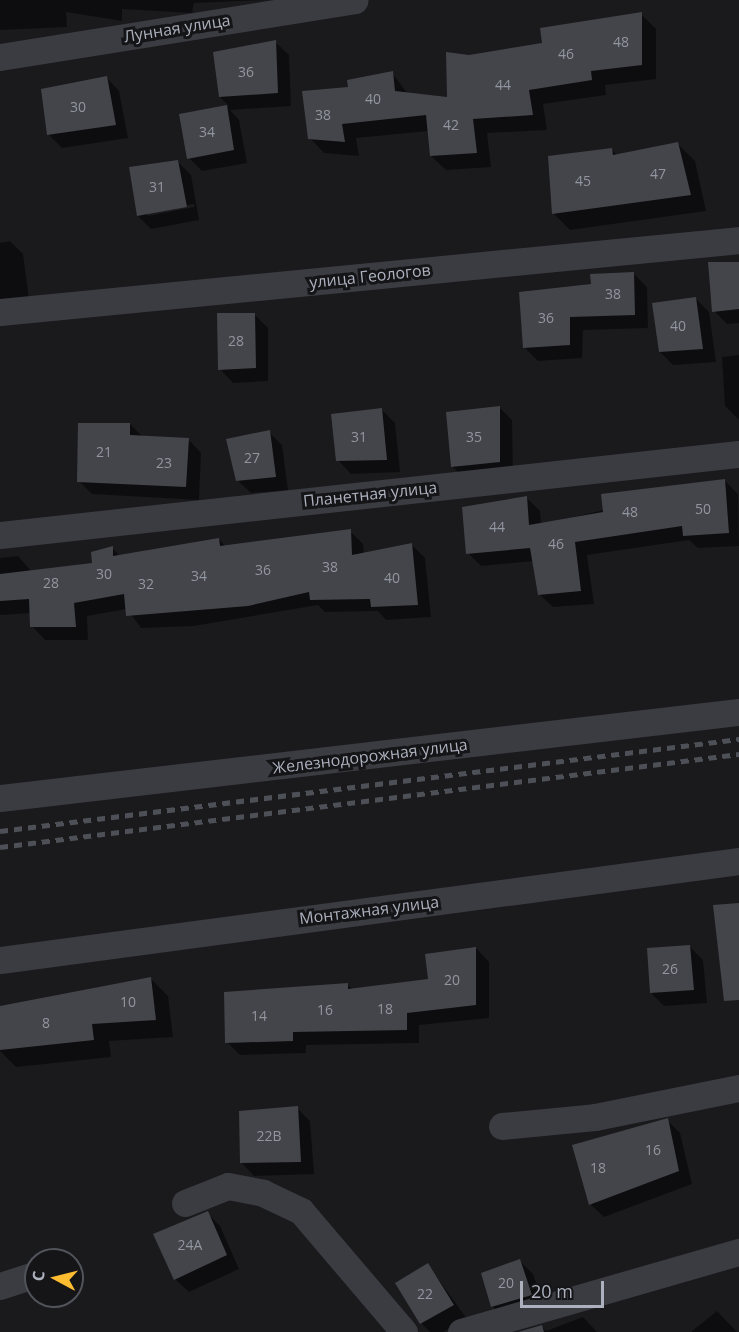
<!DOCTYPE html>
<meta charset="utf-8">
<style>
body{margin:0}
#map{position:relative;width:739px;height:1332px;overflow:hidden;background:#1a1a1d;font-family:"Open Sans",sans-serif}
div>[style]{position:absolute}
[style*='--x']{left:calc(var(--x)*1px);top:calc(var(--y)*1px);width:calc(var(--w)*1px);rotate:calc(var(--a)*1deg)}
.shadow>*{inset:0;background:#0007}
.building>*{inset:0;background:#44454a}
.street>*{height:27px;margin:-13.5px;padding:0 13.5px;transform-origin:13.5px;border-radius:13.5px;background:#3b3c42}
.rail>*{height:4.5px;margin-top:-2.25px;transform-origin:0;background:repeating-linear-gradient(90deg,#4e5057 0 8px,transparent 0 14px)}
span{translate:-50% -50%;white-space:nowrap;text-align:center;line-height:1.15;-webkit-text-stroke:6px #151518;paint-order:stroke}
.number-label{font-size:14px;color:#9296a0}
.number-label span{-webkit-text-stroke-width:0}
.street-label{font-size:16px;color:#acb1bd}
.north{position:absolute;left:24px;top:1248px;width:60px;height:60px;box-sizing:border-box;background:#151518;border:2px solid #51535a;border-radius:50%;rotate:277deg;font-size:16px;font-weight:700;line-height:24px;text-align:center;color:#acb1bd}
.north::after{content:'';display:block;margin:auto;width:21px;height:27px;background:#febc31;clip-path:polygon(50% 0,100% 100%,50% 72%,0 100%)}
.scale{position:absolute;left:520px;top:1281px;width:84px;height:27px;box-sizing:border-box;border:3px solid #acb1bd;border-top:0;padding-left:8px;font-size:18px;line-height:21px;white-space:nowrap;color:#acb1bd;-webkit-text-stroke:4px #151518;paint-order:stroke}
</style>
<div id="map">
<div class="shadow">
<div style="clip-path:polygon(0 0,263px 0,194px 3px,192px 13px,122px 9px,122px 21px,66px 12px,67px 27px,0 30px)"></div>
<div style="clip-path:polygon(641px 14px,656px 29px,656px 79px,605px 85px,606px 95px,543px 104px,547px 130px,487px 133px,491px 167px,446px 170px,431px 156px,429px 131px,356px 138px,359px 156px,324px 153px,310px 138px,350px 88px,392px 73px,408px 94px,449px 99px,469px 57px,544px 45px)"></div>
<div style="clip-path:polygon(275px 42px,289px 55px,291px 106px,230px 110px,239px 120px,247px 163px,202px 171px,189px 158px,180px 115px,229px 106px,220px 97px)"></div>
<div style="clip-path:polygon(106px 77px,119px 91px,128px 138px,62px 148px,49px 135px)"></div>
<div style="clip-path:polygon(678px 144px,695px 161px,706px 211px,570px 230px,553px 213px,612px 150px,618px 156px)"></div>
<div style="clip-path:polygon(evenodd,178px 162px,191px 175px,199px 220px,151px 229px,138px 216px,178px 162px,194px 204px,194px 207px,147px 216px,147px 213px,194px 204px)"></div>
<div style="clip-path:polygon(10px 241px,23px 254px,30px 307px,0 310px,0 243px)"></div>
<div style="clip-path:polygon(739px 264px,739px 323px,727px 324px,714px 311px)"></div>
<div style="clip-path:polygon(634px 274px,647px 287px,648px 328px,583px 330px,582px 358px,538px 361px,525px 348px,593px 285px)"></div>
<div style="clip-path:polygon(695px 298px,709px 312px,716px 362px,673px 365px,660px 352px)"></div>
<div style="clip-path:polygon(254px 314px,268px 328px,268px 381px,233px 383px,220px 369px)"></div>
<div style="clip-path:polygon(739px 355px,739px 419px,738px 419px,725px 406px,722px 357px)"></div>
<div style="clip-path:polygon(499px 407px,512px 420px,513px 475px,466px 480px,453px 467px)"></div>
<div style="clip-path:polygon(382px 410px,395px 423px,400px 472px,351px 474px,338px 460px)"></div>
<div style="clip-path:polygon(130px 424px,143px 437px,188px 439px,201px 453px,199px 500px,92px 494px,79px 481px)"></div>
<div style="clip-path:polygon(269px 432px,282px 445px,288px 490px,251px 493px,237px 480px)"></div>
<div style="clip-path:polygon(725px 481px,738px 494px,739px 546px,698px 548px,689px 540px,587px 555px,594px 604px,553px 607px,539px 594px,534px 561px,481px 566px,468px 553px,527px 498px,540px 511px,541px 525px)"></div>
<div style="clip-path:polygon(350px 531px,363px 544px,364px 554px,411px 544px,425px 558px,431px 617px,386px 620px,378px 611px,325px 612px,318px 605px,194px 626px,141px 628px,127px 609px,87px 616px,88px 640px,45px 640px,32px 626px,31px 613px,0 615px,0 558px,18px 556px,31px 571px,94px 564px,112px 548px,120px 556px,219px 539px,226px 547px)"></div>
<div style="clip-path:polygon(689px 946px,703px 960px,707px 1003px,664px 1006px,651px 993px)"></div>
<div style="clip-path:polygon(476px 948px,489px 962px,489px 1018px,419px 1025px,419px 1043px,306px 1045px,306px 1053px,240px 1055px,227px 1042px,348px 985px,353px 990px,429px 980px)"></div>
<div style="clip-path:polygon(151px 979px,168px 996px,173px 1037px,109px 1041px,111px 1057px,16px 1067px,0 1051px,0 1007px)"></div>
<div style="clip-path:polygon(297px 1108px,310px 1121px,314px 1174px,254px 1176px,241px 1162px)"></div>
<div style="clip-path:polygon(667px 1120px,680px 1133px,692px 1184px,604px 1217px,590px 1204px)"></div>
<div style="clip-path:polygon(207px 1213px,220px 1226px,239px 1269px,189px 1292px,175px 1279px)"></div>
<div style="clip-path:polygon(520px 1261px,533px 1274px,545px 1308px,506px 1320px,492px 1306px)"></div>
<div style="clip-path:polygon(428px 1265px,467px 1319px,443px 1332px,430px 1332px,421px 1323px,397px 1283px)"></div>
<div style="clip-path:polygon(717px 1311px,737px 1332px,692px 1332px,692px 1331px)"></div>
<div style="clip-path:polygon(583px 1317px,597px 1332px,523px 1332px,542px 1327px,546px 1331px)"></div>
</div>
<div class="building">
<div style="clip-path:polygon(642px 12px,642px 65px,591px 71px,592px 80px,529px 90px,533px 115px,473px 119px,477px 153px,430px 156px,426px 115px,342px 124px,345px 142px,308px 139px,302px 91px,348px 87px,347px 80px,393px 71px,395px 91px,447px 97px,446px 52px,469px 55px,542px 43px,540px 28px)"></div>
<div style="clip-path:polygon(276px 40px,278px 93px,219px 97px,213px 52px)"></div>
<div style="clip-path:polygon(107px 76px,116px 125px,47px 135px,41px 89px)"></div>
<div style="clip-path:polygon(227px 105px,234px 150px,187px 159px,179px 114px)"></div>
<div style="clip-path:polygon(678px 142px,691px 195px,552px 214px,548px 156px,612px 148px,613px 155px)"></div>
<div style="clip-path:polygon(178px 160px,187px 207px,137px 216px,129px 167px)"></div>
<div style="clip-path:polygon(708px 262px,739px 262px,739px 309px,712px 312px)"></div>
<div style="clip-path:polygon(634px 272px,635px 315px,570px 317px,570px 345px,523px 348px,519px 292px,591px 284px,590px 274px)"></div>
<div style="clip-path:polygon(696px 297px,703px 349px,659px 352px,652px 303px)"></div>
<div style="clip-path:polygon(217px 313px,255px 313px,256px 368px,218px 370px)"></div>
<div style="clip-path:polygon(500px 406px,500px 462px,451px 467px,446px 412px)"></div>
<div style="clip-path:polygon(382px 408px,387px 460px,336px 461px,331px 414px)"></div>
<div style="clip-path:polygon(78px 423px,130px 423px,130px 435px,189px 438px,186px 487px,77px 482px)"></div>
<div style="clip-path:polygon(270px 430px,276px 477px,236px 481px,226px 439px)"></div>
<div style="clip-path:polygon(725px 479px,729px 533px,683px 536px,682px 526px,575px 542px,581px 591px,538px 595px,530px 548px,466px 554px,462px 507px,527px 496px,529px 525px,603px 512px,601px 494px)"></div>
<div style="clip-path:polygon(351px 529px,352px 555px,412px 543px,418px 605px,371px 607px,370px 599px,310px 600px,309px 592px,248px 606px,126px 616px,124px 594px,74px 603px,76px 627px,30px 627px,29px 599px,0 601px,0 574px,92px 563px,91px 552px,113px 546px,113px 556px,219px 538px,220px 546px)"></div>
<div style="clip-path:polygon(739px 903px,739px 1000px,724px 1001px,713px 905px)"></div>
<div style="clip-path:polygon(690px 945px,694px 990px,650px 993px,647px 948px)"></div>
<div style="clip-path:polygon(476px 947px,476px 1005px,407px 1013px,407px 1030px,293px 1032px,293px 1041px,225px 1043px,224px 992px,348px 983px,348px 989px,428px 979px,425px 954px)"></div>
<div style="clip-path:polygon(151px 977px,156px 1020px,92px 1024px,94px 1040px,0 1050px,0 1006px)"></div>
<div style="clip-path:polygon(298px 1106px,301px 1162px,240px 1163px,239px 1111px)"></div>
<div style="clip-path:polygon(668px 1118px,679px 1171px,589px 1205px,572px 1145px)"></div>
<div style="clip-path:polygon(208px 1211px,227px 1255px,174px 1280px,153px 1234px)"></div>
<div style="clip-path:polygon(520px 1259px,532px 1295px,491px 1307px,481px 1273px)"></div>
<div style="clip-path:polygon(428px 1263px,454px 1305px,420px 1324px,395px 1283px)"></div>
<div style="clip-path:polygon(542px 1325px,544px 1332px,518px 1332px)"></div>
</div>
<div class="street">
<div style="--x:0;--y:57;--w:359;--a:-9.1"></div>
<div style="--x:0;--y:312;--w:742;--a:-5.56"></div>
<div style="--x:0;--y:535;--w:743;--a:-6.26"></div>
<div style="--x:0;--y:798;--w:744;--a:-6.64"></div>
<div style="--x:0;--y:960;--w:746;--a:-7.63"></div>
<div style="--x:502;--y:1126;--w:93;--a:-5.5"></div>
<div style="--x:595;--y:1117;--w:147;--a:-11.4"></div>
<div style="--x:185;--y:1203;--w:46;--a:-21.6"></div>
<div style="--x:228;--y:1186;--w:36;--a:11"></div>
<div style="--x:263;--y:1193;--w:42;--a:25.3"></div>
<div style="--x:301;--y:1211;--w:159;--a:49.6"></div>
<div style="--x:0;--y:1286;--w:38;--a:-18"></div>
<div style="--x:461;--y:1332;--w:289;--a:-16.1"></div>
</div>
<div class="rail">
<div style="--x:0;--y:831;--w:745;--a:-7.1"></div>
<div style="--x:0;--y:847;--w:745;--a:-7.17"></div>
</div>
<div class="number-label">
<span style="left:621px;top:42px">48</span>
<span style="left:566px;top:54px">46</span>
<span style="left:246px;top:72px">36</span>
<span style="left:503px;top:85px">44</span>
<span style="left:373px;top:99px">40</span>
<span style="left:78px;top:107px">30</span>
<span style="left:323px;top:115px">38</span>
<span style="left:451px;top:125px">42</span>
<span style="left:207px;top:132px">34</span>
<span style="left:658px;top:174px">47</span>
<span style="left:583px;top:181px">45</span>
<span style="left:157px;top:187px">31</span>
<span style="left:613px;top:294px">38</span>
<span style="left:546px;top:318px">36</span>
<span style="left:678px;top:326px">40</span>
<span style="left:236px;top:341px">28</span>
<span style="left:359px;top:437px">31</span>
<span style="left:474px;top:437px">35</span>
<span style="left:104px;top:452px">21</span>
<span style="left:252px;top:458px">27</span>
<span style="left:164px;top:463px">23</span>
<span style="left:703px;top:509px">50</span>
<span style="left:630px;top:512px">48</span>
<span style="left:497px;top:527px">44</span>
<span style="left:556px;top:544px">46</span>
<span style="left:330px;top:567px">38</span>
<span style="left:263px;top:570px">36</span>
<span style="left:104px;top:574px">30</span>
<span style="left:199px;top:576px">34</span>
<span style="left:392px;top:578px">40</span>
<span style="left:51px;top:583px">28</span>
<span style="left:146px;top:584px">32</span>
<span style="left:670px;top:969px">26</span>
<span style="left:452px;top:980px">20</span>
<span style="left:128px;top:1002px">10</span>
<span style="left:385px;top:1009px">18</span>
<span style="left:325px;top:1010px">16</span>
<span style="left:259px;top:1016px">14</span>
<span style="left:46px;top:1023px">8</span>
<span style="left:269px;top:1136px">22В</span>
<span style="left:653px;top:1150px">16</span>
<span style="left:598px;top:1168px">18</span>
<span style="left:190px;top:1245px">24А</span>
<span style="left:506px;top:1283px">20</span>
<span style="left:425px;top:1294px">22</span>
</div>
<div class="street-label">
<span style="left:177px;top:28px;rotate:-9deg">Лунная улица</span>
<span style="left:370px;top:276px;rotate:-6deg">улица Геологов</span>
<span style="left:370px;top:494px;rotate:-6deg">Планетная улица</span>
<span style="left:370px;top:756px;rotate:-7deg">Железнодорожная улица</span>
<span style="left:369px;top:910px;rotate:-7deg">Монтажная улица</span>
</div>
<div class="north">С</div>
<div class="scale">20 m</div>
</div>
